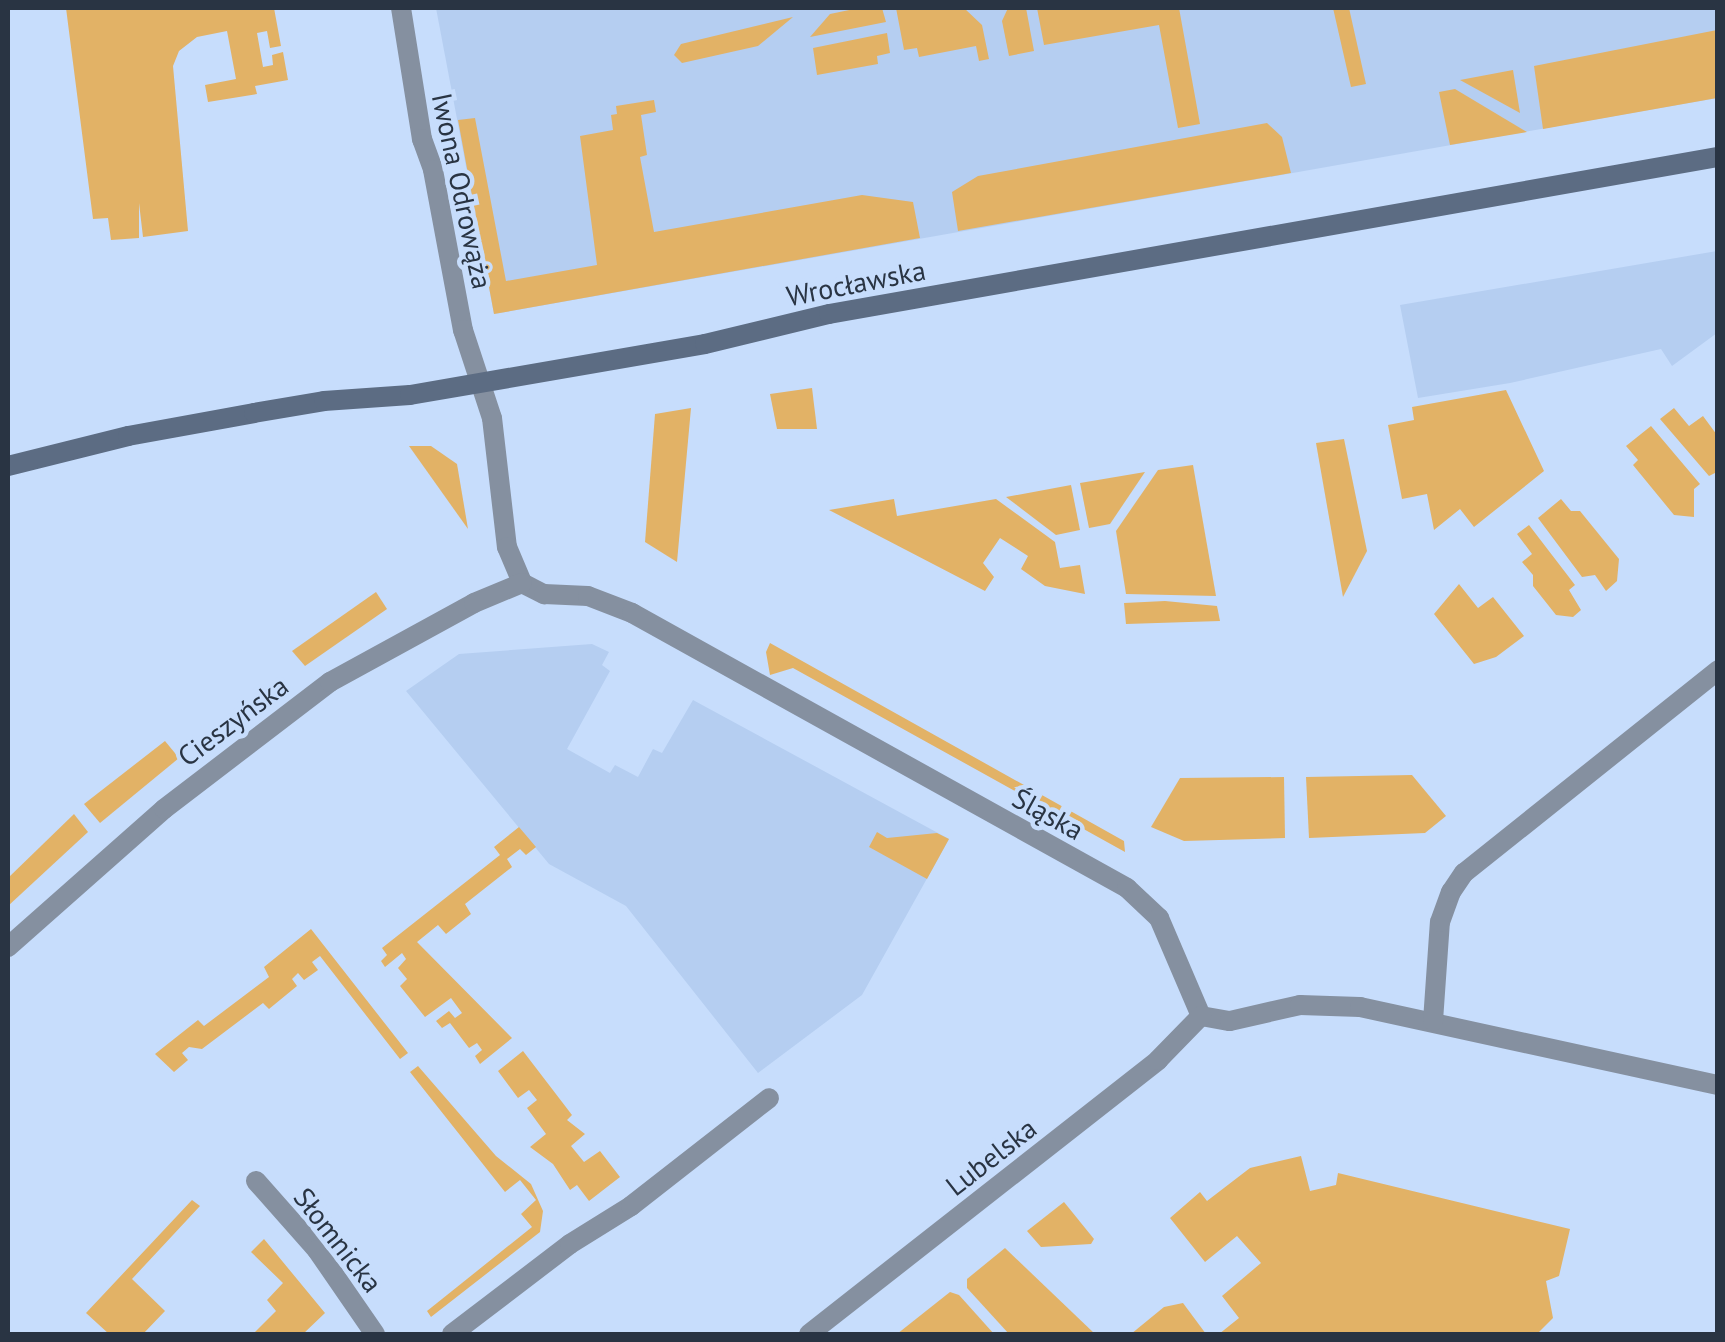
<!DOCTYPE html>
<meta charset="utf-8">
<style>
body{margin:0}
#map{position:relative;width:1725px;height:1342px;overflow:hidden;background:#c7ddfc;font-family:"PT Sans",sans-serif}
div>[style]{position:absolute}
[style*='--x']{left:calc(var(--x)*1px);top:calc(var(--y)*1px);width:calc(var(--w)*1px);rotate:calc(var(--a)*1deg)}
.built>*{inset:0;background:#b5cef1}
.green>*{inset:0;background:#e2b266}
.street>*{height:20px;margin:-10px;padding:0 10px;transform-origin:10px;border-radius:10px;background:#8590a0}
.secondary>*{height:20px;margin:-10px;padding:0 10px;transform-origin:10px;border-radius:10px;background:#5c6c83}
span{translate:-50% -50%;white-space:nowrap;text-align:center;line-height:1.15;-webkit-text-stroke:9px #c7ddfc;paint-order:stroke}
.street-label{font-size:28px;color:#293443}
.frame{position:absolute;inset:0;border:10px solid #293443;pointer-events:none}
</style>
<div id="map">
<div class="built">
<div style="clip-path:polygon(436px 8px,1717px 8px,1717px 98px,494px 314px)"></div>
<div style="clip-path:polygon(1717px 251px,1717px 333px,1672px 366px,1661px 349px,1510px 383px,1418px 398px,1400px 305px)"></div>
<div style="clip-path:polygon(592px 644px,609px 652px,602px 665px,610px 671px,567px 749px,610px 773px,615px 765px,638px 777px,653px 749px,662px 753px,693px 700px,949px 839px,862px 995px,758px 1073px,626px 906px,549px 864px,406px 691px,459px 654px)"></div>
</div>
<div class="green">
<div style="clip-path:polygon(66px 8px,274px 8px,281px 46px,270px 48px,267px 31px,257px 33px,263px 67px,273px 65px,272px 55px,283px 52px,288px 80px,255px 86px,257px 94px,208px 102px,205px 85px,236px 79px,227px 31px,197px 37px,179px 51px,173px 66px,188px 231px,143px 237px,139px 203px,139px 238px,111px 240px,108px 218px,93px 219px)"></div>
<div style="clip-path:polygon(859px 8px,882px 8px,886px 22px,810px 37px,830px 14px)"></div>
<div style="clip-path:polygon(896px 8px,964px 8px,982px 25px,989px 59px,979px 61px,976px 46px,919px 57px,917px 48px,904px 50px)"></div>
<div style="clip-path:polygon(1008px 8px,1026px 8px,1034px 51px,1009px 56px,1002px 21px)"></div>
<div style="clip-path:polygon(1037px 8px,1179px 8px,1200px 124px,1178px 128px,1159px 25px,1044px 45px)"></div>
<div style="clip-path:polygon(1333px 8px,1349px 8px,1366px 84px,1351px 87px)"></div>
<div style="clip-path:polygon(793px 17px,758px 46px,682px 63px,674px 55px,681px 44px)"></div>
<div style="clip-path:polygon(1717px 30px,1717px 98px,1543px 129px,1534px 66px)"></div>
<div style="clip-path:polygon(887px 33px,890px 53px,877px 56px,878px 64px,817px 75px,813px 48px)"></div>
<div style="clip-path:polygon(1513px 70px,1520px 113px,1460px 80px)"></div>
<div style="clip-path:polygon(1455px 89px,1527px 132px,1450px 145px,1439px 92px)"></div>
<div style="clip-path:polygon(654px 100px,656px 112px,641px 115px,647px 155px,640px 157px,654px 232px,862px 195px,913px 202px,920px 238px,494px 314px,458px 120px,475px 118px,506px 281px,597px 265px,580px 136px,613px 130px,611px 115px,617px 114px,616px 106px)"></div>
<div style="clip-path:polygon(1267px 123px,1282px 137px,1291px 173px,958px 231px,952px 192px,978px 176px)"></div>
<div style="clip-path:polygon(812px 388px,817px 429px,777px 429px,770px 394px)"></div>
<div style="clip-path:polygon(1506px 390px,1544px 471px,1474px 527px,1460px 509px,1434px 530px,1427px 494px,1402px 499px,1388px 425px,1414px 420px,1412px 407px)"></div>
<div style="clip-path:polygon(691px 408px,677px 562px,645px 542px,655px 414px)"></div>
<div style="clip-path:polygon(1674px 408px,1689px 426px,1703px 416px,1717px 435px,1717px 472px,1709px 476px,1660px 419px)"></div>
<div style="clip-path:polygon(1651px 426px,1700px 484px,1694px 489px,1694px 517px,1674px 515px,1633px 465px,1638px 460px,1626px 446px)"></div>
<div style="clip-path:polygon(1344px 439px,1367px 551px,1343px 597px,1316px 443px)"></div>
<div style="clip-path:polygon(409px 446px,431px 446px,457px 464px,468px 529px)"></div>
<div style="clip-path:polygon(1193px 465px,1216px 596px,1126px 594px,1116px 531px,1158px 470px)"></div>
<div style="clip-path:polygon(1145px 472px,1110px 524px,1089px 528px,1080px 483px)"></div>
<div style="clip-path:polygon(1071px 485px,1080px 530px,1056px 535px,1006px 497px)"></div>
<div style="clip-path:polygon(894px 499px,897px 516px,996px 499px,1055px 542px,1060px 568px,1080px 565px,1085px 594px,1045px 586px,1021px 569px,1028px 556px,1000px 538px,983px 563px,994px 577px,985px 591px,829px 510px)"></div>
<div style="clip-path:polygon(1561px 499px,1571px 511px,1580px 511px,1619px 559px,1617px 581px,1606px 591px,1595px 575px,1582px 577px,1538px 518px)"></div>
<div style="clip-path:polygon(1529px 525px,1575px 585px,1569px 590px,1581px 610px,1573px 617px,1556px 615px,1533px 586px,1533px 575px,1522px 562px,1532px 554px,1517px 534px)"></div>
<div style="clip-path:polygon(1459px 584px,1478px 608px,1493px 597px,1524px 636px,1496px 657px,1474px 664px,1434px 614px)"></div>
<div style="clip-path:polygon(376px 592px,387px 609px,305px 666px,292px 651px)"></div>
<div style="clip-path:polygon(1165px 601px,1217px 606px,1220px 621px,1126px 624px,1124px 603px)"></div>
<div style="clip-path:polygon(770px 643px,1124px 841px,1125px 852px,793px 668px,770px 675px,766px 652px)"></div>
<div style="clip-path:polygon(165px 741px,179px 758px,100px 823px,84px 804px)"></div>
<div style="clip-path:polygon(1412px 775px,1446px 816px,1425px 833px,1309px 838px,1306px 777px)"></div>
<div style="clip-path:polygon(1284px 777px,1285px 838px,1184px 841px,1151px 827px,1180px 778px)"></div>
<div style="clip-path:polygon(74px 814px,88px 832px,8px 906px,8px 878px)"></div>
<div style="clip-path:polygon(519px 827px,536px 847px,526px 855px,520px 849px,507px 859px,512px 867px,465px 904px,471px 914px,446px 934px,438px 925px,417px 942px,512px 1038px,480px 1064px,475px 1056px,482px 1050px,477px 1043px,469px 1048px,450px 1023px,442px 1028px,436px 1021px,449px 1011px,455px 1018px,462px 1013px,451px 998px,425px 1017px,400px 986px,407px 979px,398px 968px,406px 959px,402px 953px,385px 967px,381px 961px,387px 955px,382px 948px,500px 855px,494px 847px)"></div>
<div style="clip-path:polygon(877px 832px,887px 838px,937px 833px,949px 839px,927px 879px,869px 847px)"></div>
<div style="clip-path:polygon(311px 929px,408px 1053px,400px 1059px,320px 956px,312px 962px,318px 970px,304px 980px,298px 973px,292px 979px,297px 986px,269px 1009px,263px 1003px,202px 1049px,189px 1047px,182px 1053px,188px 1060px,174px 1072px,155px 1054px,198px 1020px,204px 1026px,269px 977px,264px 967px)"></div>
<div style="clip-path:polygon(523px 1051px,572px 1115px,567px 1120px,585px 1134px,571px 1146px,584px 1162px,600px 1151px,620px 1177px,589px 1201px,577px 1185px,570px 1190px,553px 1164px,530px 1147px,546px 1134px,527px 1108px,537px 1100px,529px 1090px,518px 1098px,498px 1071px)"></div>
<div style="clip-path:polygon(418px 1066px,496px 1156px,531px 1184px,543px 1211px,540px 1232px,431px 1317px,427px 1311px,532px 1227px,521px 1214px,536px 1200px,520px 1180px,505px 1192px,410px 1072px)"></div>
<div style="clip-path:polygon(1301px 1156px,1310px 1191px,1336px 1185px,1338px 1173px,1570px 1229px,1559px 1276px,1546px 1281px,1553px 1318px,1537px 1334px,1219px 1334px,1239px 1318px,1222px 1296px,1261px 1263px,1237px 1236px,1205px 1262px,1170px 1218px,1200px 1192px,1207px 1201px,1250px 1168px)"></div>
<div style="clip-path:polygon(192px 1200px,200px 1206px,132px 1279px,165px 1311px,143px 1334px,109px 1334px,86px 1313px)"></div>
<div style="clip-path:polygon(1064px 1202px,1094px 1239px,1091px 1244px,1041px 1247px,1027px 1231px)"></div>
<div style="clip-path:polygon(264px 1239px,325px 1313px,303px 1334px,253px 1334px,276px 1311px,267px 1300px,283px 1283px,251px 1252px)"></div>
<div style="clip-path:polygon(1005px 1248px,1095px 1334px,1009px 1334px,967px 1288px,967px 1279px)"></div>
<div style="clip-path:polygon(950px 1292px,959px 1295px,994px 1334px,897px 1334px)"></div>
<div style="clip-path:polygon(1183px 1303px,1206px 1334px,1131px 1334px,1164px 1307px)"></div>
</div>
<div class="street">
<div style="--x:401;--y:8;--w:133;--a:80.9"></div>
<div style="--x:422;--y:139;--w:33;--a:70"></div>
<div style="--x:433;--y:170;--w:163;--a:79.4"></div>
<div style="--x:463;--y:330;--w:93;--a:71.8"></div>
<div style="--x:492;--y:418;--w:130;--a:83.4"></div>
<div style="--x:507;--y:547;--w:39;--a:67"></div>
<div style="--x:522;--y:583;--w:25;--a:27"></div>
<div style="--x:544;--y:594;--w:44;--a:2.6"></div>
<div style="--x:588;--y:596;--w:47;--a:21.1"></div>
<div style="--x:632;--y:613;--w:566;--a:29.05"></div>
<div style="--x:1127;--y:888;--w:44;--a:43.2"></div>
<div style="--x:1159;--y:918;--w:107;--a:66.8"></div>
<div style="--x:1201;--y:1016;--w:29;--a:10"></div>
<div style="--x:1230;--y:1021;--w:72;--a:-12.9"></div>
<div style="--x:1300;--y:1005;--w:60;--a:1.9"></div>
<div style="--x:1360;--y:1007;--w:366;--a:12.3"></div>
<div style="--x:8;--y:947;--w:208;--a:-41.5"></div>
<div style="--x:164;--y:809;--w:209;--a:-37.4"></div>
<div style="--x:330;--y:682;--w:164;--a:-28.7"></div>
<div style="--x:474;--y:603;--w:52;--a:-22.6"></div>
<div style="--x:1433;--y:1021;--w:99;--a:-86"></div>
<div style="--x:1440;--y:922;--w:32;--a:-70"></div>
<div style="--x:1451;--y:892;--w:23;--a:-56"></div>
<div style="--x:1464;--y:873;--w:325;--a:-38.6"></div>
<div style="--x:256;--y:1181;--w:92;--a:48.5"></div>
<div style="--x:317;--y:1250;--w:102;--a:55.4"></div>
<div style="--x:452;--y:1334;--w:148;--a:-37.3"></div>
<div style="--x:570;--y:1244;--w:72;--a:-31.9"></div>
<div style="--x:631;--y:1206;--w:175;--a:-38"></div>
<div style="--x:809;--y:1334;--w:444;--a:-38.1"></div>
<div style="--x:1158;--y:1060;--w:62;--a:-45.7"></div>
</div>
<div class="secondary">
<div style="--x:8;--y:466;--w:124;--a:-14"></div>
<div style="--x:128;--y:436;--w:128;--a:-10.3"></div>
<div style="--x:254;--y:413;--w:71;--a:-9.7"></div>
<div style="--x:324;--y:401;--w:86;--a:-4"></div>
<div style="--x:410;--y:395;--w:299;--a:-9.8"></div>
<div style="--x:705;--y:344;--w:128;--a:-13.6"></div>
<div style="--x:829;--y:314;--w:903;--a:-10.02"></div>
</div>
<div class="street-label">
<span style="left:462px;top:191px;rotate:78deg">Iwona Odrowąża</span>
<span style="left:856px;top:283px;rotate:-11deg">Wrocławska</span>
<span style="left:233px;top:721px;rotate:-37deg">Cieszyńska</span>
<span style="left:1048px;top:814px;rotate:29deg">Śląska</span>
<span style="left:991px;top:1157px;rotate:-38deg">Lubelska</span>
<span style="left:338px;top:1240px;rotate:52deg">Słomnicka</span>
</div>
<div class="frame"></div>
</div>
